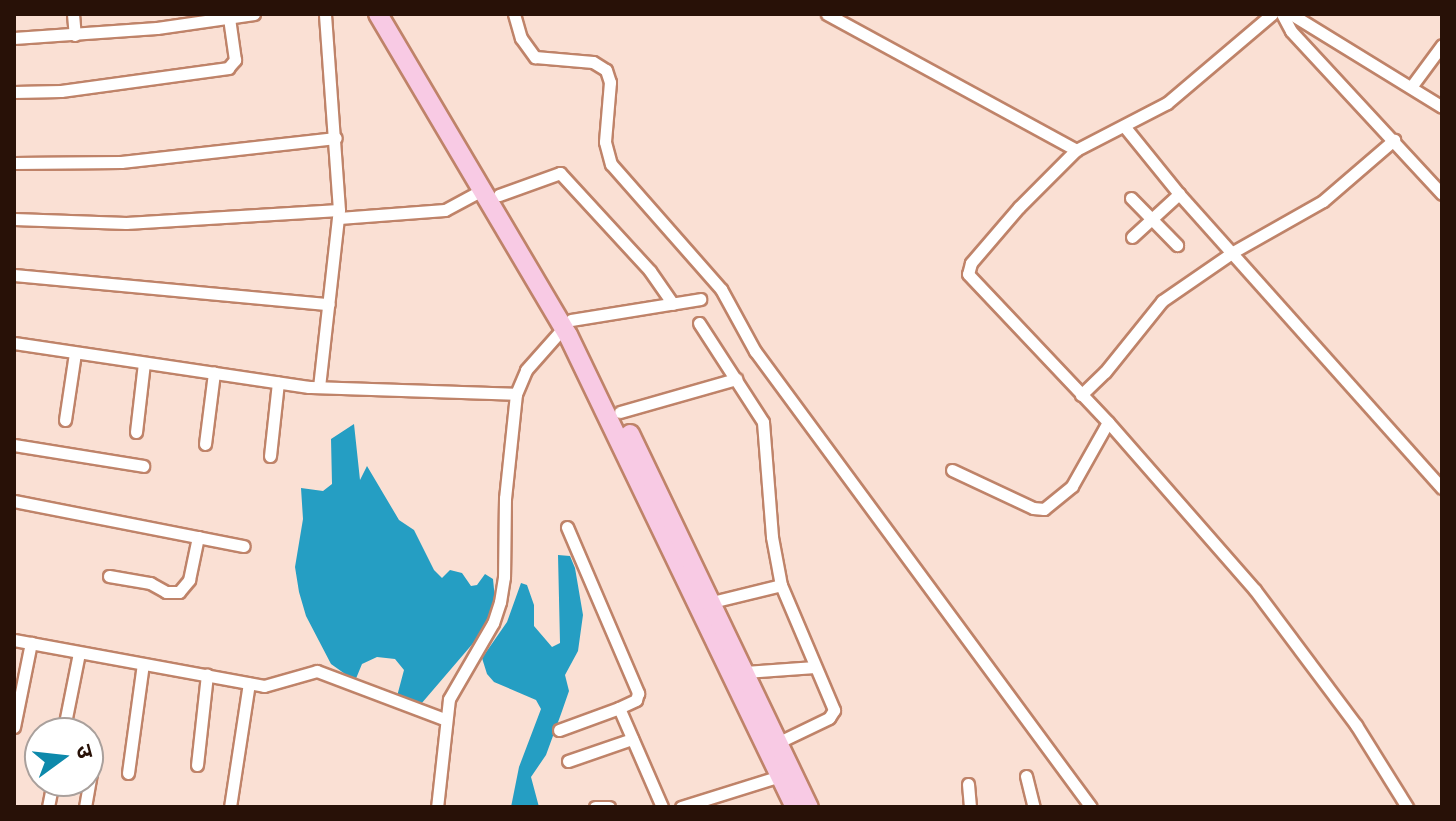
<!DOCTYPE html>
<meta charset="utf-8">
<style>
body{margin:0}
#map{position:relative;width:1456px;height:821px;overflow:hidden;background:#fae0d4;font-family:"IBM Plex Sans","Noto Sans Devanagari",sans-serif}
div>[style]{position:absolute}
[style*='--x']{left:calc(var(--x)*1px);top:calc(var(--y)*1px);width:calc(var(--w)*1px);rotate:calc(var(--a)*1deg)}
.water>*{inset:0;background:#259ec3}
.roads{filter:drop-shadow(2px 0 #bf8369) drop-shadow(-2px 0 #bf8369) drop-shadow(0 2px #bf8369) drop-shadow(0 -2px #bf8369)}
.minor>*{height:11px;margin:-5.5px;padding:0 5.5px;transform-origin:5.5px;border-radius:5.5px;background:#fff}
.primary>*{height:18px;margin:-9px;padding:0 9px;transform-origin:9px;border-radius:9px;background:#f8cae4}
span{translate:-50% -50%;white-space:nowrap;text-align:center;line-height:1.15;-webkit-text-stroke:8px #fff;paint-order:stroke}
.frame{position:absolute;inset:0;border:16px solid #281107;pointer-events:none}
.north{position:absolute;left:24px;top:717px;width:80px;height:80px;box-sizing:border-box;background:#fff;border:2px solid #a9a09c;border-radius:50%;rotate:75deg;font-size:22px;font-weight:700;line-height:32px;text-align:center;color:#281107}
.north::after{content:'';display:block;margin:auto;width:28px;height:36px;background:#0d89ab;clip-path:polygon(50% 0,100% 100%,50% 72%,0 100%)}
</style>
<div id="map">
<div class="water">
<div style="clip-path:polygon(354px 424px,360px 480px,367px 466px,399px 520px,414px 530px,434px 570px,442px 578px,450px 570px,462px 573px,471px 586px,477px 585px,485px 574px,493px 579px,496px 609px,487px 627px,421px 704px,412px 706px,396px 700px,404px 670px,395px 659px,377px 657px,362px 664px,355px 681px,331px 664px,306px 616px,299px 592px,295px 567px,303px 519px,301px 488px,323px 491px,332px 484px,331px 439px)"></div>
<div style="clip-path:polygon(558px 555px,570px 556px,575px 568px,583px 615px,578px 651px,565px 675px,569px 691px,561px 714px,546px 755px,531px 777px,539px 807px,511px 807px,519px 767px,541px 709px,536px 700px,494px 682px,487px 674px,482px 658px,507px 622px,521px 583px,527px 585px,534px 605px,534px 626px,552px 647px,560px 643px)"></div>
</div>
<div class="roads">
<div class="minor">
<div style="--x:73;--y:14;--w:21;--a:85"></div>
<div style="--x:514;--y:14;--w:25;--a:74"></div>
<div style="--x:521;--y:38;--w:24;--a:54"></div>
<div style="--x:535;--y:57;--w:58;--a:4.9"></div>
<div style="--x:593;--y:62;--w:15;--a:32"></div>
<div style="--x:606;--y:70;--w:13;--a:72"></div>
<div style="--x:610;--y:82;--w:60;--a:94.8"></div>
<div style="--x:605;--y:142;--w:23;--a:75"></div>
<div style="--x:611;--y:164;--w:167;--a:48.7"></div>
<div style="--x:721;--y:289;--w:71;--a:61.3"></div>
<div style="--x:755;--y:351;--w:566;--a:53.62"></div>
<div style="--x:827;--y:14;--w:284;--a:28.6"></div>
<div style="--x:1272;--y:14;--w:138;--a:139.7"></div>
<div style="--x:1167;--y:103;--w:102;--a:152.7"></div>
<div style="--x:1076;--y:150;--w:81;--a:135"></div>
<div style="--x:1019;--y:207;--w:74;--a:130.6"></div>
<div style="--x:971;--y:263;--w:11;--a:105"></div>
<div style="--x:968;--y:274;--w:204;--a:46.6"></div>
<div style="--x:1108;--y:422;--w:223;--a:48.8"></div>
<div style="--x:1255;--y:590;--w:169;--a:53.2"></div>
<div style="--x:1356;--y:725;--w:97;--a:58.1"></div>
<div style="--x:1282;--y:14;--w:19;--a:62"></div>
<div style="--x:1291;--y:31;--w:222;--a:47.2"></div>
<div style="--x:1291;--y:14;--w:177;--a:31.6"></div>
<div style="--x:14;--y:38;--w:143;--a:-4"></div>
<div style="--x:157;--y:28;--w:98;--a:-8.2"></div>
<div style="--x:1411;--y:87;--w:52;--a:-53.6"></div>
<div style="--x:14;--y:92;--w:47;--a:-1.2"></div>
<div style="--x:61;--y:91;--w:169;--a:-7.8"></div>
<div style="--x:228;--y:68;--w:11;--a:-49"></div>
<div style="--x:235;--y:60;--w:42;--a:-98.1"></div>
<div style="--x:1124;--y:126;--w:87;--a:51"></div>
<div style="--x:1179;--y:194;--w:394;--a:48.2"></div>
<div style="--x:14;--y:163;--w:107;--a:-0.5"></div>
<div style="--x:121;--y:162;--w:216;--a:-6.4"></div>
<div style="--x:499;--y:195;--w:65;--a:-19.8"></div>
<div style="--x:560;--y:173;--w:133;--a:47.4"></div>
<div style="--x:650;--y:271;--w:40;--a:55.1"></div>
<div style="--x:1131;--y:198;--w:66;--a:45.6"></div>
<div style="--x:339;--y:218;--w:106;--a:-4.3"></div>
<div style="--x:445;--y:210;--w:44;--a:-28.3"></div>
<div style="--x:14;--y:219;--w:112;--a:2"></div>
<div style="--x:126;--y:223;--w:213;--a:-3.5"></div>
<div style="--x:1132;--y:237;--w:64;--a:-42.5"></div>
<div style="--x:14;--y:275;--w:316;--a:5.3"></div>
<div style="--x:571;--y:320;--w:131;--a:-9.2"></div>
<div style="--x:699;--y:323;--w:118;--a:57.1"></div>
<div style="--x:763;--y:422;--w:115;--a:85.5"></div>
<div style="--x:772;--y:537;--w:49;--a:79.4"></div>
<div style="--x:14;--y:343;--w:298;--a:8.5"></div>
<div style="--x:309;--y:387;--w:207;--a:1.9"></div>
<div style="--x:516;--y:394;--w:105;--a:96"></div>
<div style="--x:505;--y:498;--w:79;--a:90.7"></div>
<div style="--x:504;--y:577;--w:25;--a:99"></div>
<div style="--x:500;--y:602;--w:22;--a:108"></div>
<div style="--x:493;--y:623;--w:88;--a:120.1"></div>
<div style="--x:449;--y:699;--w:109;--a:96.3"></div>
<div style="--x:319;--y:387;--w:178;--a:-83.6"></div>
<div style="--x:339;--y:210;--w:196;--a:-94.1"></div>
<div style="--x:516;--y:394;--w:26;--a:-67"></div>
<div style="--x:526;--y:370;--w:57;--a:-48.5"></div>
<div style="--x:1081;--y:395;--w:33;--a:-44"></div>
<div style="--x:1105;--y:372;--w:91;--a:-51.2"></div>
<div style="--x:1162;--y:301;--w:86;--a:-34.6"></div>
<div style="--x:1233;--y:252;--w:103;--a:-29.5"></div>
<div style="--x:1323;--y:201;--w:94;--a:-40.7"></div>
<div style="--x:620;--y:412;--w:121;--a:-15.9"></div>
<div style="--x:65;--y:420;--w:68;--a:-81.5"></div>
<div style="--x:136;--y:432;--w:69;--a:-83.4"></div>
<div style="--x:205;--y:444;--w:72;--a:-82.8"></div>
<div style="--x:14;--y:445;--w:131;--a:9.2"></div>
<div style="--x:270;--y:456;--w:74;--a:-83.8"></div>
<div style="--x:952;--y:470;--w:89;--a:25.1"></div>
<div style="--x:1033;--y:508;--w:11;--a:5"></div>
<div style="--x:1044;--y:509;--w:36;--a:-39"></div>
<div style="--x:1072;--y:486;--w:73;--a:-60.6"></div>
<div style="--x:14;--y:501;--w:234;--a:11.1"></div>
<div style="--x:567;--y:527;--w:181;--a:66.8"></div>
<div style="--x:638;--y:693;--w:7;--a:106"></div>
<div style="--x:636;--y:700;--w:19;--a:155"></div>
<div style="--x:109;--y:576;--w:42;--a:9.7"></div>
<div style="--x:150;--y:583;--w:18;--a:29"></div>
<div style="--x:166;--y:592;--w:13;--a:0"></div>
<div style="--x:179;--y:592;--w:16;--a:-50"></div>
<div style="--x:189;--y:580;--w:44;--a:-78.2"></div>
<div style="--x:712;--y:602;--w:71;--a:-13.8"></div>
<div style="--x:781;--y:585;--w:136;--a:67"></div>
<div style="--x:834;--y:710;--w:9;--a:122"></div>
<div style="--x:829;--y:718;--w:62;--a:154.3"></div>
<div style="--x:14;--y:640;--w:254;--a:10.4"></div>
<div style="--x:264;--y:686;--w:55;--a:-15.8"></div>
<div style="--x:317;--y:671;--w:136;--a:20.7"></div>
<div style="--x:745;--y:672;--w:70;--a:-4.1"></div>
<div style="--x:14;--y:727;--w:86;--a:-78.6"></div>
<div style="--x:559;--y:730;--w:64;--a:-20.1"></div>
<div style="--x:619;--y:708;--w:108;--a:66.5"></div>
<div style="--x:63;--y:733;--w:82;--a:-78.7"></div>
<div style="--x:568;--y:761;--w:68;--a:-19"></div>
<div style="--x:197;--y:765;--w:91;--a:-83.7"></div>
<div style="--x:128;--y:773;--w:110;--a:-82.2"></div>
<div style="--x:1026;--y:776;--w:32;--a:76"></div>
<div style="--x:968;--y:784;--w:23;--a:85"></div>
<div style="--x:48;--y:807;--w:26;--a:-79"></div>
<div style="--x:85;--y:807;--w:35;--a:-80"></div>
<div style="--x:230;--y:807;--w:125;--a:-81.3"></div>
<div style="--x:595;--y:807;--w:14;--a:0"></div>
<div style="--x:681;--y:807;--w:104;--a:-17.4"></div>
</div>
<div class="primary">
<div style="--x:378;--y:14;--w:373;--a:59.4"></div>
<div style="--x:568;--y:335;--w:524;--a:64.32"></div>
<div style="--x:630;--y:434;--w:414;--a:64.4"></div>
</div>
</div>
<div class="frame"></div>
<div class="north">उ</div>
</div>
